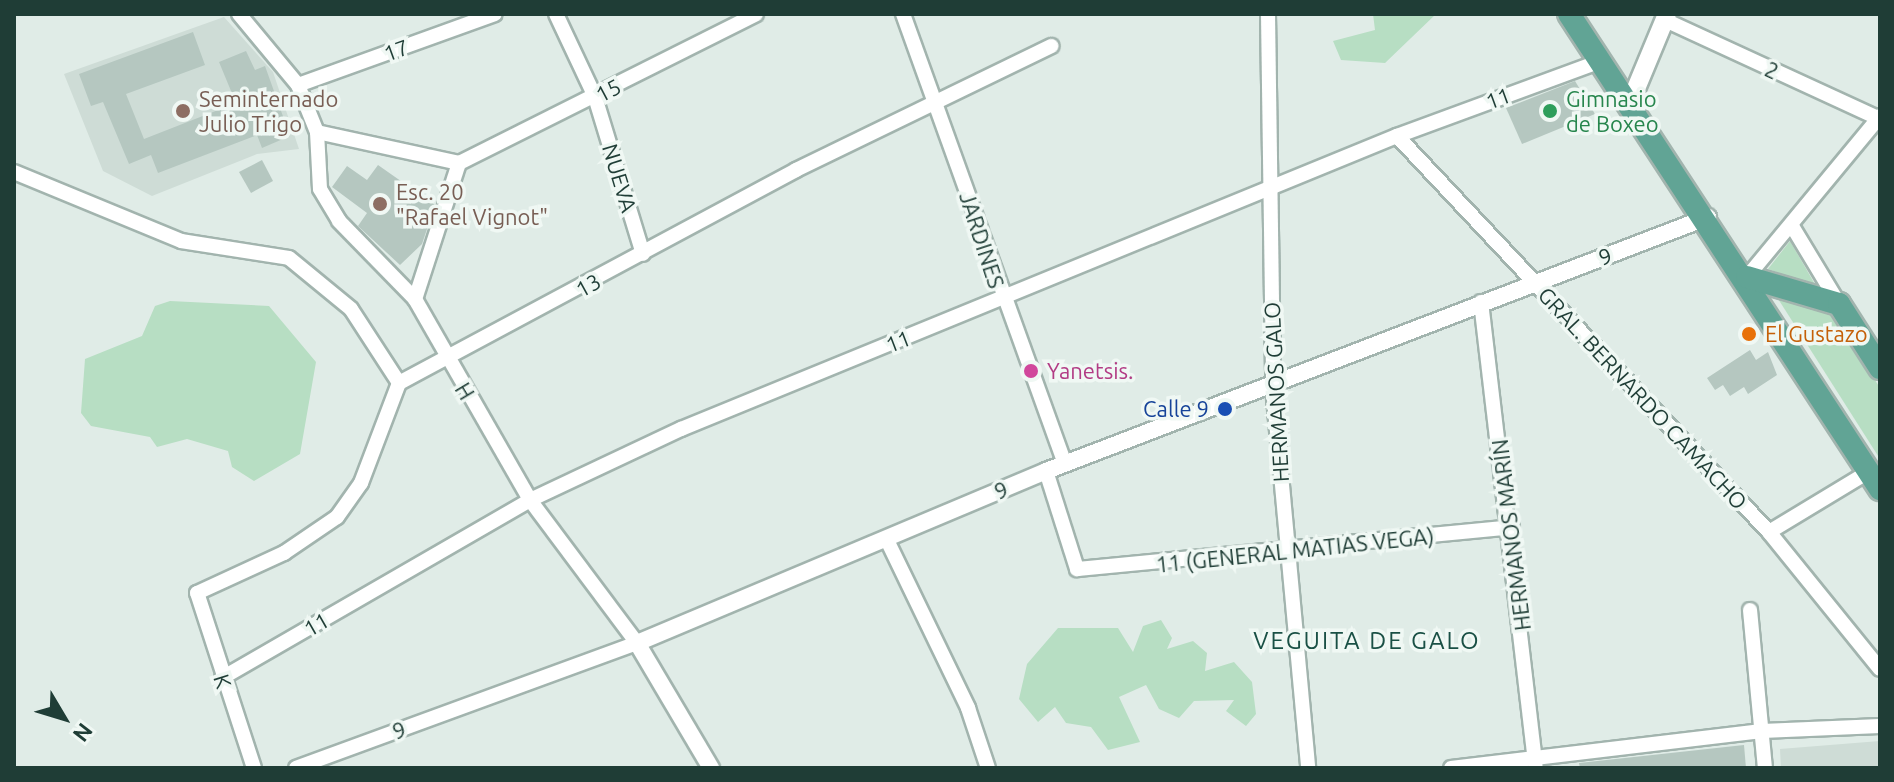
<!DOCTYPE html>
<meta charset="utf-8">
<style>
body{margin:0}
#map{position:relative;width:1894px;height:782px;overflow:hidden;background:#e0ece7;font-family:Ubuntu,sans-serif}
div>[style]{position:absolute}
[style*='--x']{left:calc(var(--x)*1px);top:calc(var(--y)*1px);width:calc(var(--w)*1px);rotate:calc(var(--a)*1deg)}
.built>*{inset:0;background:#cedcd6}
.green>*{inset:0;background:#b7dec3}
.building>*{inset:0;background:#b5c7c0}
.roads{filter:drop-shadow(2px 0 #a2b4ae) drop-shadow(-2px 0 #a2b4ae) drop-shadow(0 2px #a2b4ae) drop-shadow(0 -2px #a2b4ae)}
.minor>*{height:14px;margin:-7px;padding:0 7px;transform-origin:7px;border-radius:7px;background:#fff}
.tertiary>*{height:16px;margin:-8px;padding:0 8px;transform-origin:8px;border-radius:8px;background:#fff}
.secondary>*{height:18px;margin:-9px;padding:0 9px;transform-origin:9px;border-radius:9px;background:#fff}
.primary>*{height:22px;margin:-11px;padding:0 11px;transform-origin:11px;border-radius:11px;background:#61a495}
.dots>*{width:22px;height:22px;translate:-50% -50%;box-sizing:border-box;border:4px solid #f0f8f4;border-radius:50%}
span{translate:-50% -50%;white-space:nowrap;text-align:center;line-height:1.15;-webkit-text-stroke:7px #f0f8f4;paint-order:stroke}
.street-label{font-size:22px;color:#1f3d36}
.education-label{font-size:22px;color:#785e54}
.left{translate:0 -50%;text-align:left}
.leisure-label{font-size:22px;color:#27864d}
.food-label{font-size:22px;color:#c56008}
.hotel-label{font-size:22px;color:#b23c85}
.transit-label{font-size:22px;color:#164399}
.right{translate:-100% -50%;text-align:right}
.neighbourhood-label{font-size:24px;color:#1a5045;letter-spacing:2px}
.frame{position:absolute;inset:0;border:16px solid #1f3d36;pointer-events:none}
.north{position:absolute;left:24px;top:678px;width:80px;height:80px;-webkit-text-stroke:6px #f0f8f4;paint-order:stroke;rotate:128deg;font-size:22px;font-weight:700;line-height:32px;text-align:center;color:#1f3d36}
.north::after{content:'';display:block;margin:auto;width:28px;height:36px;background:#1f3d36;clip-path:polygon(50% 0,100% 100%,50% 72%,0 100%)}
</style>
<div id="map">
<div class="built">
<div style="clip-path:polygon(224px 17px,273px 72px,299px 149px,257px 154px,152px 196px,103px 171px,64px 74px)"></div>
<div style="clip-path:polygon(1880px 741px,1880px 768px,1781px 768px,1780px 749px)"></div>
</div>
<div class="green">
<div style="clip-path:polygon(1373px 14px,1436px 14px,1385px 63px,1341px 60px,1333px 41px,1375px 30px)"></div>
<div style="clip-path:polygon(1790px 241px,1816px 286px,1768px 269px)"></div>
<div style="clip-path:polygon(1775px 294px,1834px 314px,1880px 388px,1880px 459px)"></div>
<div style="clip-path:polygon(170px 301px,269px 306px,316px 362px,300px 454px,254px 481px,232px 467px,228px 451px,187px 439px,157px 447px,150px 437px,91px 426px,81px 413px,85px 359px,142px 336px,155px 306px)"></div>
<div style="clip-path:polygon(1161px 620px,1172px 638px,1167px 649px,1193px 641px,1207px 653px,1205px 671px,1234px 662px,1252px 682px,1256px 714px,1246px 726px,1226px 711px,1234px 700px,1194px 701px,1179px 718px,1159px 709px,1146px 685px,1119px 697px,1140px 742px,1108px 750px,1091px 727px,1066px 723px,1055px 707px,1038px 722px,1019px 699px,1027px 664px,1058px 628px,1118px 628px,1133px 652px,1143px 626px)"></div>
</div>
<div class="building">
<div style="clip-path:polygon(193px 32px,205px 65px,126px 94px,144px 139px,236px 103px,219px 62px,246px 51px,255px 70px,265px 66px,290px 136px,262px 148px,257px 135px,158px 173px,151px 155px,129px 164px,103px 102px,91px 106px,79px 74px)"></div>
<div style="clip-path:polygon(1575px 81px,1595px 114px,1522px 144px,1506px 108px)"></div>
<div style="clip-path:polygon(262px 160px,273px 181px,251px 193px,239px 172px)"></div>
<div style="clip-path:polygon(378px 165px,435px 205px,422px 244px,400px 265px,358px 226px,367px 213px,332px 187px,347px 166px,367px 180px)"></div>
<div style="clip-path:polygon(1750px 350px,1756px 360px,1768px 352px,1777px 375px,1748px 394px,1744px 387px,1730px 396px,1723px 385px,1715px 390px,1707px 378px)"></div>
<div style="clip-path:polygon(1744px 745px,1746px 768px,1580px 768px,1579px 763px)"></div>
</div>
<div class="roads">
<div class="minor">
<div style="--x:239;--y:14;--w:92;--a:50.3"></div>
<div style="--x:298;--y:85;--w:51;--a:68"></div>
<div style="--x:317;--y:132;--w:57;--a:87"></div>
<div style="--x:320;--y:189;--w:37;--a:59"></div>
<div style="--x:339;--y:221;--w:109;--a:45.7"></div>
<div style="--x:415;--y:299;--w:232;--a:60.2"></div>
<div style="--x:530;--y:500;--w:179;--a:53.2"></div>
<div style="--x:637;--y:643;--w:363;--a:159.9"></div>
<div style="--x:556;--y:14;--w:92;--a:64.8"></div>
<div style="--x:595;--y:97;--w:164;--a:73"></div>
<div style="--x:903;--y:14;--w:478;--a:70.2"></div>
<div style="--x:1268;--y:14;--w:374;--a:89.2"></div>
<div style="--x:1273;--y:388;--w:382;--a:84.7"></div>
<div style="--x:1665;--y:20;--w:237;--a:24.7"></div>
<div style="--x:298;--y:85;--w:209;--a:-19.8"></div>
<div style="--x:317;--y:132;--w:145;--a:12.3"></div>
<div style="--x:459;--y:163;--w:143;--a:107.9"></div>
<div style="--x:1397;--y:136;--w:543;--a:46.79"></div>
<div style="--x:1769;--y:532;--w:176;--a:51"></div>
<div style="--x:459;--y:163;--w:332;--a:-26.6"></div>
<div style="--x:14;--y:172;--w:181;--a:22.4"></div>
<div style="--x:181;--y:241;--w:109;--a:8.9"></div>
<div style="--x:289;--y:258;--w:80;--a:39.4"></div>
<div style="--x:351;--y:309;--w:88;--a:57"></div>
<div style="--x:1792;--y:226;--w:91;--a:58.9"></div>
<div style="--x:1747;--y:277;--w:209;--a:-50.4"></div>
<div style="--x:1481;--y:302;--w:469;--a:83.3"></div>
<div style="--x:1046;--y:471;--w:103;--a:72.4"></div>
<div style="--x:1077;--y:569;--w:437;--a:-5.5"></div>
<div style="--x:1769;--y:532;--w:116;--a:-31.2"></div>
<div style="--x:886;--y:538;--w:189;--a:64.2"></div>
<div style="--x:968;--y:708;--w:63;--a:71.6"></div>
<div style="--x:1750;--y:610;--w:159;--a:84.6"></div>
<div style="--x:222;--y:678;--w:356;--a:-30"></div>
<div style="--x:530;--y:500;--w:167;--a:-25.2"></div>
<div style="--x:681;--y:429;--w:774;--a:-22.26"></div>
<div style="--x:1397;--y:136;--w:217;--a:-20.2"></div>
<div style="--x:254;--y:768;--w:184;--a:-108"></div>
<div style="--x:197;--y:593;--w:96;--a:-24.7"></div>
<div style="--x:284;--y:553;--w:64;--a:-34.2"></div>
<div style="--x:337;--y:517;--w:42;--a:-54.8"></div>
<div style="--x:361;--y:483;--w:107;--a:-69.2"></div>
<div style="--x:399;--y:383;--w:451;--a:-28.2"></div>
<div style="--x:796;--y:170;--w:284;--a:-25.9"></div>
<div style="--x:1451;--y:768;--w:313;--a:-6.8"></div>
<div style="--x:1762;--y:731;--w:118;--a:-2.4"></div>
</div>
<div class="tertiary">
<div style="--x:711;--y:768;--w:145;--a:-120.6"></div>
<div style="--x:637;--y:643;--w:444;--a:-22.8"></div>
<div style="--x:1046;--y:471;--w:709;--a:-20.99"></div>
</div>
<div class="secondary">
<div style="--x:1630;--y:103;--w:96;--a:-67.4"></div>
</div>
<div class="primary">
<div style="--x:1569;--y:14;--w:568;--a:56.79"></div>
<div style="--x:1747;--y:277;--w:96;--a:16.4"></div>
<div style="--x:1839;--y:304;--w:76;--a:57.4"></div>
</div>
</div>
<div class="dots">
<div style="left:183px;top:111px;background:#8d6e63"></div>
<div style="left:1550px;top:111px;background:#2e9e5b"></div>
<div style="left:380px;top:204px;background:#8d6e63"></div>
<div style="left:1749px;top:334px;background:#e8710a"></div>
<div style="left:1031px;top:371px;background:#d1479c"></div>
<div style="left:1225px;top:409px;background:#1a4fb4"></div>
</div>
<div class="street-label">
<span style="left:396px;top:50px;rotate:-20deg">17</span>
<span style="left:1772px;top:70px;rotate:25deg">2</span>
<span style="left:608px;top:90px;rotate:-28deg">15</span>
<span style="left:1498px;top:98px;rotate:-20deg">11</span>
<span style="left:620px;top:178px;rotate:73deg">NUEVA</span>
<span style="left:982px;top:240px;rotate:72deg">JARDINES</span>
<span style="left:1605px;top:256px;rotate:-21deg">9</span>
<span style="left:588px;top:285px;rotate:-29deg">13</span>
<span style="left:898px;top:341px;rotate:-21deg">11</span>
<span style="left:465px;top:391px;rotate:59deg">H</span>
<span style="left:1276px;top:392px;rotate:-93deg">HERMANOS GALO</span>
<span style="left:1643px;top:398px;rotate:47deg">GRAL. BERNARDO CAMACHO</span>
<span style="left:1001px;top:490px;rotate:-23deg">9</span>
<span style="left:1511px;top:535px;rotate:-97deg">HERMANOS MARÍN</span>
<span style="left:1295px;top:550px;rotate:-6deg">11 (GENERAL MATIAS VEGA)</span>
<span style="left:316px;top:624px;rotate:-30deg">11</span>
<span style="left:223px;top:681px;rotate:72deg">K</span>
<span style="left:399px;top:730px;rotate:-20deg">9</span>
</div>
<div class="education-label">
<span class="left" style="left:199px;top:111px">Seminternado<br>Julio Trigo</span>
<span class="left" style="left:396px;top:204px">Esc. 20<br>"Rafael Vignot"</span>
</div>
<div class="leisure-label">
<span class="left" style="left:1566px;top:111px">Gimnasio<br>de Boxeo</span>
</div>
<div class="food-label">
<span class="left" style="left:1765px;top:334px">El Gustazo</span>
</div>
<div class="hotel-label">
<span class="left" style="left:1047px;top:371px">Yanetsis.</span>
</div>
<div class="transit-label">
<span class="right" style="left:1209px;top:409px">Calle 9</span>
</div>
<div class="neighbourhood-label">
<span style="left:1367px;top:641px">VEGUITA DE GALO</span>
</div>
<div class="frame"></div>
<div class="north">N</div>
</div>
